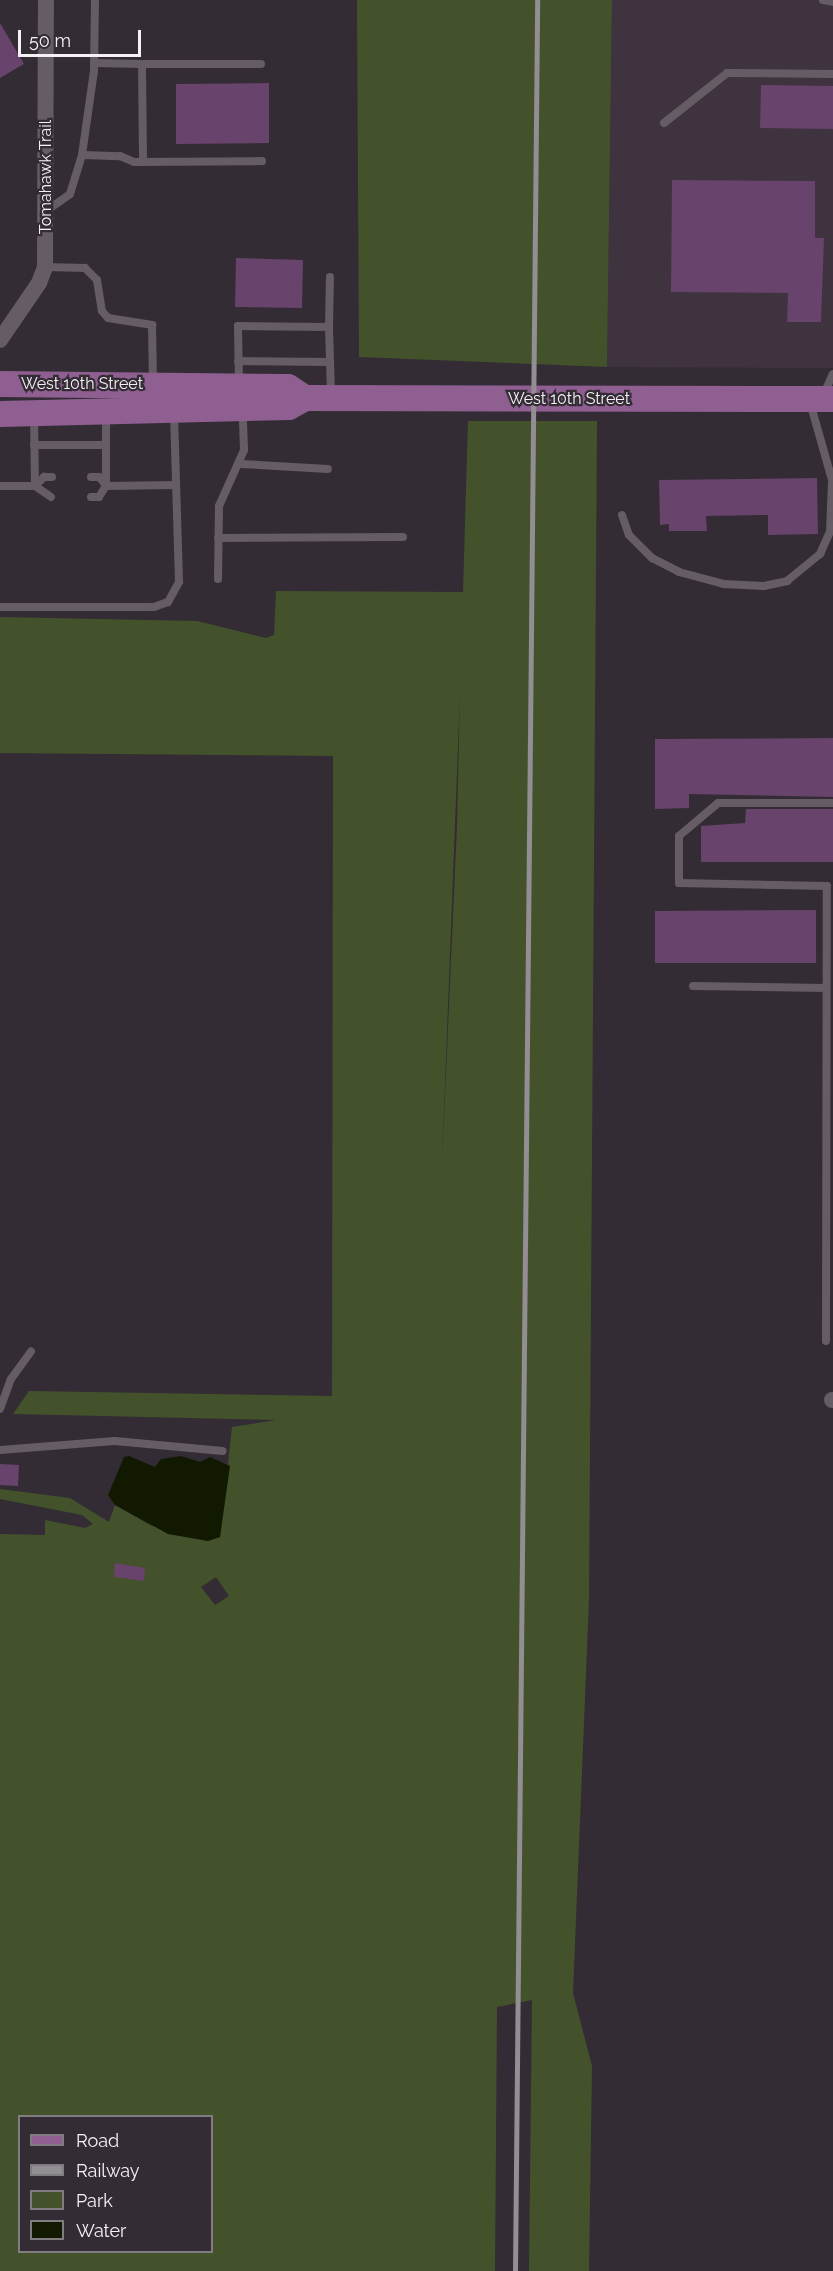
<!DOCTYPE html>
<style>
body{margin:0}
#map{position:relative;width:833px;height:2271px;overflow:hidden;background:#332c34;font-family:Raleway,sans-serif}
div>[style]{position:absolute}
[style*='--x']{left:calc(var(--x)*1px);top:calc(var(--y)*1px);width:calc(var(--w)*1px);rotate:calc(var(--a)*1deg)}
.built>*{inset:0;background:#3f3340}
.green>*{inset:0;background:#44522c}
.water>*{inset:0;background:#111a01}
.building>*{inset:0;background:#68436b}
.service>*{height:8px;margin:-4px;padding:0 4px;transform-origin:4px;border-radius:4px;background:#655c65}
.minor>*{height:16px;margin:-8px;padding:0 8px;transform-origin:8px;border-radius:8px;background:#655c65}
.primary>*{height:26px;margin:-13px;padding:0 13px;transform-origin:13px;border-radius:13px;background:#8f5f92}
.rail>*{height:4.5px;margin:-2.25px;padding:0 2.25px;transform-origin:2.25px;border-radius:2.25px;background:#938d94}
span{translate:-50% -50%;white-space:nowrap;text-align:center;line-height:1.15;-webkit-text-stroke:4.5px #332c34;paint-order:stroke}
.street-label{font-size:16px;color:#f6f1f7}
.legend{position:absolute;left:18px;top:2115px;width:195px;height:138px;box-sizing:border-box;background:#332c34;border:2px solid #817b82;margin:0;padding:8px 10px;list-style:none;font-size:18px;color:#f6f1f7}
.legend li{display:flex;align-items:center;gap:12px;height:30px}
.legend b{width:30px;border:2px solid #817b82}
.scale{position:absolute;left:18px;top:30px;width:123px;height:27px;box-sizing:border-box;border:3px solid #f6f1f7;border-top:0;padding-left:8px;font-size:18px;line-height:21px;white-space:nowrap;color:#f6f1f7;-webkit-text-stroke:4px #332c34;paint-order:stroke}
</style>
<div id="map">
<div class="built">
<div style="clip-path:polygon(612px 0,833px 0,833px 368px,607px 367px)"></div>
</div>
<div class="green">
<div style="clip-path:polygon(357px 0,612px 0,607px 367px,359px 357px)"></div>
<div style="clip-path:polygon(evenodd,468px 421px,597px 421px,589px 1599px,573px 1993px,592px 2066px,589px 2271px,529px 2271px,532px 2000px,497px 2007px,495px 2271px,0 2271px,0 1534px,45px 1535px,45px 1520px,85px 1528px,93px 1524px,82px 1515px,0 1499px,0 1489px,70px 1498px,109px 1522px,115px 1505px,150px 1525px,208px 1541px,220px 1537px,232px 1427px,276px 1420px,13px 1414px,29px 1391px,332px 1396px,333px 756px,0 753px,0 617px,197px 621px,266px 638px,274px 635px,276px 591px,463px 592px,468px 421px,460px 694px,457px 826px,442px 1163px,442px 1162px,460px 694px,468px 421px,216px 1577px,229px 1596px,215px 1605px,201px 1587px,216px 1577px,468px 421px,20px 2116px,212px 2116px,212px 2252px,20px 2252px,20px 2116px)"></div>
</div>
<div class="water">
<div style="clip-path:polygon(129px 1456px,155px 1467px,161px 1459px,181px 1456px,200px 1462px,210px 1457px,230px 1466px,220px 1537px,208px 1541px,168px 1534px,115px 1505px,108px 1495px,124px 1457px)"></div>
</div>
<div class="building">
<div style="clip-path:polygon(0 23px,24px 64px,0 78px)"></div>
<div style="clip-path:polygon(269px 83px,269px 143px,176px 144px,176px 84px)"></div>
<div style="clip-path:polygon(761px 85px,833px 86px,833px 129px,760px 128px)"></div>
<div style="clip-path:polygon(672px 180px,815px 181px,815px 238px,824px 238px,821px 322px,787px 322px,788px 293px,671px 292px)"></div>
<div style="clip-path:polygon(236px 258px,303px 260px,302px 308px,235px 307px)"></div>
<div style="clip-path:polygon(817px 478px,818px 534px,768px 535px,768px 515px,706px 516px,707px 531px,669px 531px,669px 524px,660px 525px,659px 480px)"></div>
<div style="clip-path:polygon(833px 738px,833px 797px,689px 794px,689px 808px,655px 809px,655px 739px)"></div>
<div style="clip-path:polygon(746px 809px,833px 809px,833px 862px,701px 862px,701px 826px,745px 823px)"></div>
<div style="clip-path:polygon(816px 910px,816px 963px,655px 963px,655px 911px)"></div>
<div style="clip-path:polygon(0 1464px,19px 1465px,18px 1486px,0 1485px)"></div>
<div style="clip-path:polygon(115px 1563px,145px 1568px,144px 1581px,114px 1577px)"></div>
</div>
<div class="service">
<div style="--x:823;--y:0;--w:10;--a:11"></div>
<div style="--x:94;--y:63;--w:48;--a:1.2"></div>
<div style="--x:142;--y:64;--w:98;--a:89.4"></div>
<div style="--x:142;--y:64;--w:119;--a:0"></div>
<div style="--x:664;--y:123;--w:80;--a:-38.4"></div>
<div style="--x:727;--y:73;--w:106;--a:0.5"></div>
<div style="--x:82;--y:155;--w:38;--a:2"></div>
<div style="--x:120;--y:156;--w:15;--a:23"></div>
<div style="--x:134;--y:162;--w:128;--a:-0.4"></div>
<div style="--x:46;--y:211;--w:29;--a:-35"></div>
<div style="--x:70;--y:194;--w:41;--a:-72.9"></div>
<div style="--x:82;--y:155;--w:85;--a:-81.9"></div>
<div style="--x:94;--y:71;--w:71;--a:-89.2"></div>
<div style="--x:45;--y:267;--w:40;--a:1.4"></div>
<div style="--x:85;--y:268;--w:17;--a:45"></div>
<div style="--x:97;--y:280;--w:31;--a:81"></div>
<div style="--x:102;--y:311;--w:9;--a:49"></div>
<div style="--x:108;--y:318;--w:45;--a:9"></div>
<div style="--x:152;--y:325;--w:59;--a:89"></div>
<div style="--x:329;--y:327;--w:50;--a:-88.9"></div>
<div style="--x:238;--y:361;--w:92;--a:0.6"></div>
<div style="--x:239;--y:384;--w:58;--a:-91"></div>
<div style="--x:238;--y:326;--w:91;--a:0.6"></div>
<div style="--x:329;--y:327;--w:69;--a:88.3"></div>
<div style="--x:823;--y:396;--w:24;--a:-66"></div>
<div style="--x:34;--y:445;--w:72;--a:0"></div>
<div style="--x:241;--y:464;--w:87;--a:3.3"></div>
<div style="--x:91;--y:477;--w:8;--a:0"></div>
<div style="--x:99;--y:477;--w:11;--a:49"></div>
<div style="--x:0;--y:486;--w:35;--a:0"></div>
<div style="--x:35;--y:486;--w:69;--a:-90.8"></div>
<div style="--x:106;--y:486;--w:70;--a:-0.8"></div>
<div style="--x:51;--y:497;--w:19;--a:-145"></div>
<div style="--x:35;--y:486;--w:13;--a:-45"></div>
<div style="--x:44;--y:477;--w:8;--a:0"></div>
<div style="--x:91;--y:497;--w:8;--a:0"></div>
<div style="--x:99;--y:497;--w:13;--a:-58"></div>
<div style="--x:106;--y:486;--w:71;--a:-90"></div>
<div style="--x:622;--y:515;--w:21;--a:71"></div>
<div style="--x:629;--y:535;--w:33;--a:45"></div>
<div style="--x:652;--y:558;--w:30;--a:27"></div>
<div style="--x:679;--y:572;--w:47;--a:14.9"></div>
<div style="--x:724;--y:584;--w:40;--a:2.9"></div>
<div style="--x:764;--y:586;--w:24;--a:-12"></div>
<div style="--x:787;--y:581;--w:43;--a:-39.3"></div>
<div style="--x:820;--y:554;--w:24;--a:-66"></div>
<div style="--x:830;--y:532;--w:52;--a:-87.8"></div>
<div style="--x:832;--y:480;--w:81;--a:-105.8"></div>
<div style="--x:218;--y:538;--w:185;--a:-0.3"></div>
<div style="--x:218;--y:579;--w:73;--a:-89.2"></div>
<div style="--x:219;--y:506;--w:61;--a:-65.9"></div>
<div style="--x:244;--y:450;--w:38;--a:-92"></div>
<div style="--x:0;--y:607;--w:154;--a:0"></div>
<div style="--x:154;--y:607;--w:15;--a:-20"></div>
<div style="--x:168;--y:602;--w:23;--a:-61"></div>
<div style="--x:179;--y:582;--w:171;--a:-91.7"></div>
<div style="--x:693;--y:986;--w:133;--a:0.9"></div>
<div style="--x:826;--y:1341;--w:455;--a:-89.9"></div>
<div style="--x:827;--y:886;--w:148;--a:-178.8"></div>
<div style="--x:679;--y:883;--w:47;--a:-90"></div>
<div style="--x:679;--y:836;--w:51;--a:-40.2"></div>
<div style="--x:718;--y:803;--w:115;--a:0"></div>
<div style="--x:0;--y:1409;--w:32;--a:-70"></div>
<div style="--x:11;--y:1379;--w:34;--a:-54"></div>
<div style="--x:0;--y:1450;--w:115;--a:-4.5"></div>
<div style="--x:115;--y:1441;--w:108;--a:5.3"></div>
</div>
<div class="minor">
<div style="--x:0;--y:340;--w:69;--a:-55.6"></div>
<div style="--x:39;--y:283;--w:17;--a:-69"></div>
<div style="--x:45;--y:267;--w:267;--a:-89.8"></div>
<div style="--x:832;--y:1400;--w:1;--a:0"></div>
</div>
<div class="primary">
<div style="--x:0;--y:384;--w:288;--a:0.6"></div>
<div style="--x:288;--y:387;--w:20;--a:33"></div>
<div style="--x:0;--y:414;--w:289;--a:-1.4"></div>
<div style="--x:289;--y:407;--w:18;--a:-29"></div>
<div style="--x:305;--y:398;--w:528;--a:0.11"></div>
</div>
<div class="rail">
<div style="--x:515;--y:2271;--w:2271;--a:-89.44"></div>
</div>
<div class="street-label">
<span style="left:46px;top:177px;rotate:-90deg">Tomahawk Trail</span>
<span style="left:82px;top:384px">West 10th Street</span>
<span style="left:569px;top:399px">West 10th Street</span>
</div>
<ul class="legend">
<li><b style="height:8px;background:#8f5f92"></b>Road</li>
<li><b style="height:8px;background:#938d94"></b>Railway</li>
<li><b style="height:16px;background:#44522c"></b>Park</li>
<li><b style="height:16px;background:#111a01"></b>Water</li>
</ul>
<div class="scale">50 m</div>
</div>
